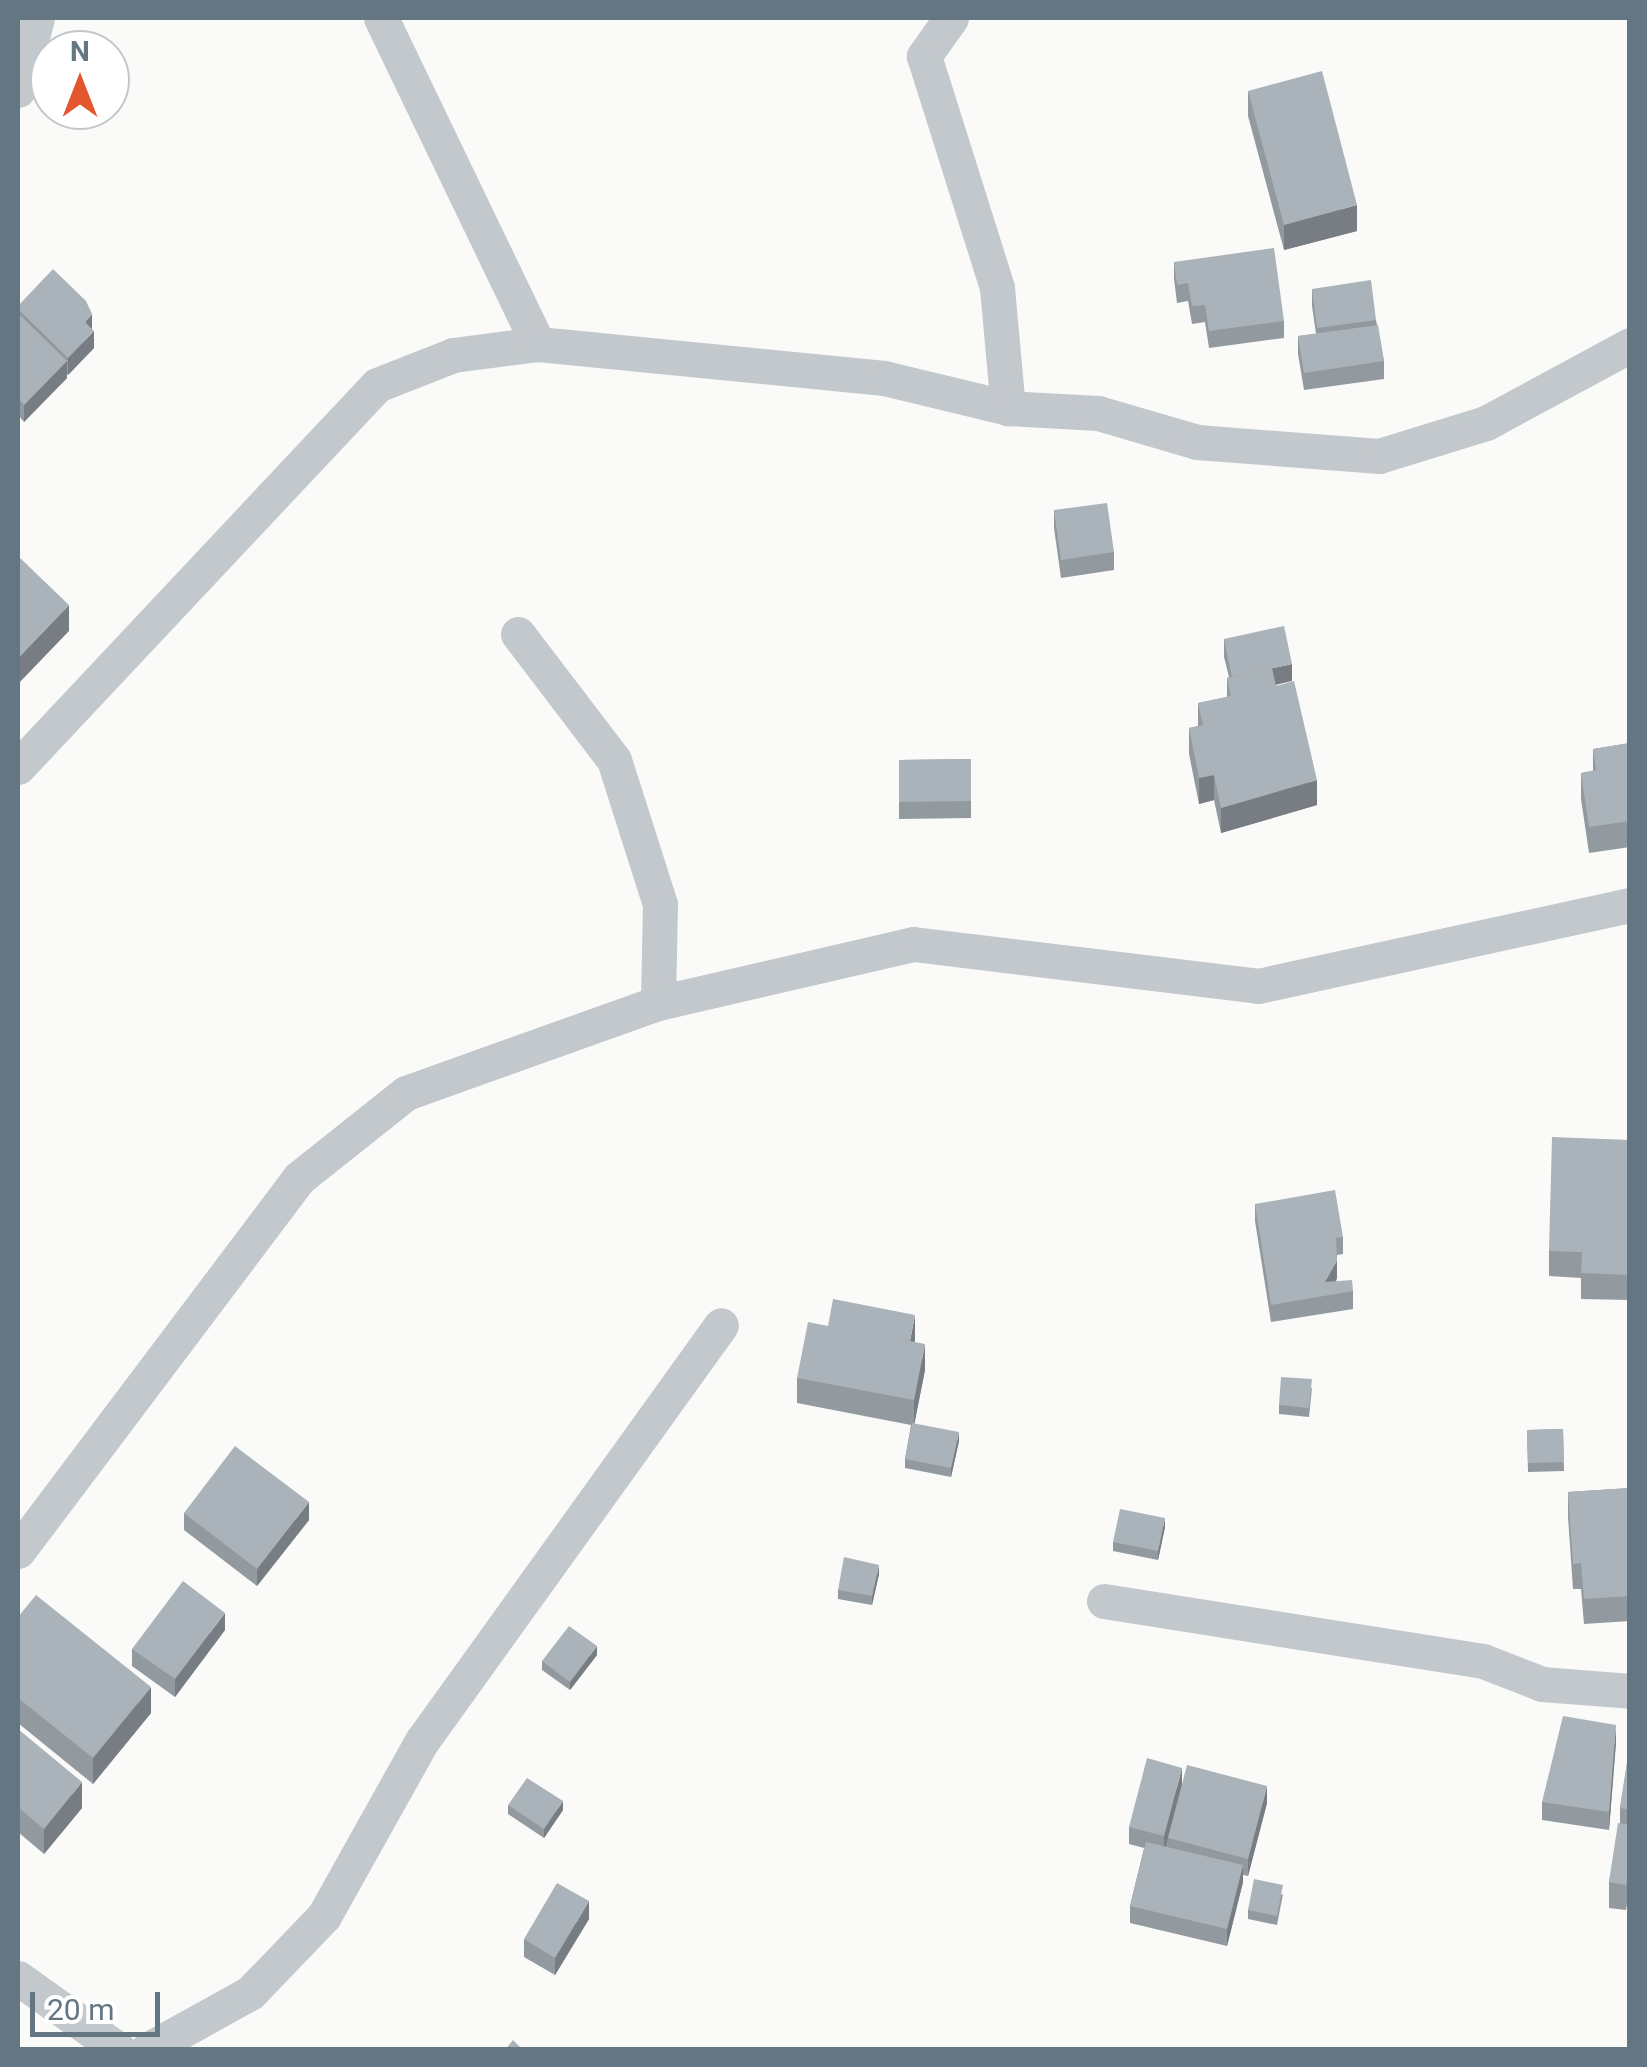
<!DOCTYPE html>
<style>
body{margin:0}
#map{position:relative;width:1647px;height:2067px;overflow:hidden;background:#fafaf8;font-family:Roboto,sans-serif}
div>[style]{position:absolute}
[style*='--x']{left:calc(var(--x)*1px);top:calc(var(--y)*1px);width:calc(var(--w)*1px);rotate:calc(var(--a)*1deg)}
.minor>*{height:35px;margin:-17.5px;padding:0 17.5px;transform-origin:17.5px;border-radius:17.5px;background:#c3c8cc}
.wall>*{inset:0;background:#929a9f}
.shaded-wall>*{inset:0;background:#777d82}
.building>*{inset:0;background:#aab3b9}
span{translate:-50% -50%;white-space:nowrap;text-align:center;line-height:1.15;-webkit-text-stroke:10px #fff;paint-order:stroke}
.frame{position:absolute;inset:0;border:20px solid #657683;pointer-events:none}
.north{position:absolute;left:30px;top:30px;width:100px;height:100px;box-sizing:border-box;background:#fff;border:2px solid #c1c8cd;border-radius:50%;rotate:0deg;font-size:28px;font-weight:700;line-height:40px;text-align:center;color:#657683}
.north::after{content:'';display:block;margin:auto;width:35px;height:45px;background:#e4572e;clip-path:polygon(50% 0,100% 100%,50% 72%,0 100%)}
.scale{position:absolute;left:30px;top:1992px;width:130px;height:45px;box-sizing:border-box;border:5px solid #657683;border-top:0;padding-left:12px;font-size:30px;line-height:35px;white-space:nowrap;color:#657683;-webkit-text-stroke:8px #fff;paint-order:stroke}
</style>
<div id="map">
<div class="minor">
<div style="--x:381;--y:18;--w:362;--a:64.3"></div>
<div style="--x:951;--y:18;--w:47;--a:125.4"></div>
<div style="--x:924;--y:56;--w:243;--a:72.5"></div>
<div style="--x:997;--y:288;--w:121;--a:84.8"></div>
<div style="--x:18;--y:90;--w:74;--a:-75.2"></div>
<div style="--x:518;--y:634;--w:158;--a:52.7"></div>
<div style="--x:614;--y:760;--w:151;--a:72.3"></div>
<div style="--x:660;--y:904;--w:99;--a:91.2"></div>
<div style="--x:18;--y:767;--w:524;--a:-46.78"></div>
<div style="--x:377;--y:385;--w:82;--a:-21.5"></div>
<div style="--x:453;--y:355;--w:86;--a:-7.4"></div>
<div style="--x:538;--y:344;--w:348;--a:5.6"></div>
<div style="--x:884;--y:378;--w:128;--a:13.6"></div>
<div style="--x:1008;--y:408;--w:90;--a:3.2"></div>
<div style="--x:1098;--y:413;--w:103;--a:16.3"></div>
<div style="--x:1197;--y:442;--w:183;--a:4.4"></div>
<div style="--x:1379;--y:456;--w:112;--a:-17.1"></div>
<div style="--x:1486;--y:423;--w:164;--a:-28.4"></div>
<div style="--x:18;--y:1551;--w:467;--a:-53"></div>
<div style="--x:299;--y:1178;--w:137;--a:-38.5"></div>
<div style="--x:406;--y:1093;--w:268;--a:-19.7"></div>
<div style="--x:658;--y:1003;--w:262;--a:-13"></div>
<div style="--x:913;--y:944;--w:348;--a:6.9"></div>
<div style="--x:1258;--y:986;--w:381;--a:-12.3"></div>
<div style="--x:1104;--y:1601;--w:384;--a:9"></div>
<div style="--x:1483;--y:1661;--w:63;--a:21.3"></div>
<div style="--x:1542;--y:1684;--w:88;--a:4.5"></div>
<div style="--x:18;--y:1978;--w:124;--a:35.5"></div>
<div style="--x:147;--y:2050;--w:118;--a:-29"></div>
<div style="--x:250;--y:1993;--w:107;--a:-46.1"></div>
<div style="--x:324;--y:1916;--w:201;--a:-60.8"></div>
<div style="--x:422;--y:1741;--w:512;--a:-54.29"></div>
</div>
<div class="wall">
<div style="clip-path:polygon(1248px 91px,1357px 231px,1284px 250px,1248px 116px)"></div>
<div style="clip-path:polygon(1174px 262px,1284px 321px,1284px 338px,1209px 348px,1205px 322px,1192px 324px,1188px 301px,1177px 303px,1174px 279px)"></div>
<div style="clip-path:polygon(1312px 289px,1376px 320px,1384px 361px,1384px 379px,1304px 390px,1298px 354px,1298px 336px,1316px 334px,1312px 306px)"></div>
<div style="clip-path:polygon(18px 306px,94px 348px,68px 375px,67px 374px,67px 378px,24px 422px,18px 415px)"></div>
<div style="clip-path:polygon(1054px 510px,1114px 552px,1114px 570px,1061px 578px,1054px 528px)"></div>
<div style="clip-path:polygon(1224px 639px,1276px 685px,1317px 805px,1221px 833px,1214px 800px,1199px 804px,1189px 754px,1189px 728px,1198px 726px,1198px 703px,1227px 697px,1227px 678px,1229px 677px,1224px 657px)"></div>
<div style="clip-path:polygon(1630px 743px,1630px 847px,1589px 853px,1581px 799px,1581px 773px,1593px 771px,1593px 749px)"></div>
<div style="clip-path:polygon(971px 759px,971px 818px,899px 819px,899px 760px)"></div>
<div style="clip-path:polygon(1630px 1140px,1630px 1300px,1581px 1299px,1581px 1278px,1549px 1276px,1549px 1251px)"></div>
<div style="clip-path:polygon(1255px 1204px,1343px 1237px,1343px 1254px,1337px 1255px,1337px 1278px,1336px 1282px,1353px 1291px,1353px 1309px,1271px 1322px,1255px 1221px)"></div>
<div style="clip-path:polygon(915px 1342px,925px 1370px,914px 1424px,959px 1441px,951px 1477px,905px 1468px,905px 1459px,911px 1425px,797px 1403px,797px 1378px)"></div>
<div style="clip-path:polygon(1312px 1388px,1309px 1417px,1279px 1414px,1279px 1405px)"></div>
<div style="clip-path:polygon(1563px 1429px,1564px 1471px,1528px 1472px,1527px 1430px)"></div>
<div style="clip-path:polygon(1630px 1488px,1630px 1621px,1584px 1624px,1581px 1589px,1573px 1589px,1568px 1517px,1568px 1492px)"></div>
<div style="clip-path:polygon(184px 1513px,309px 1520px,257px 1586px,184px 1530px)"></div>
<div style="clip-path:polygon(1165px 1527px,1158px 1560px,1113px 1551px,1113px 1542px)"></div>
<div style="clip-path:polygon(879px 1574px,872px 1605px,838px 1599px,838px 1590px)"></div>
<div style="clip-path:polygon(18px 1617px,151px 1713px,93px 1784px,18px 1723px)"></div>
<div style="clip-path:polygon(225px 1630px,175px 1697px,132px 1666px,132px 1649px)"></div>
<div style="clip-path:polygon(597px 1655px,570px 1690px,542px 1670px,542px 1661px)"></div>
<div style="clip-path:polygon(18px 1729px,82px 1808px,44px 1854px,18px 1832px)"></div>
<div style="clip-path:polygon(1616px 1742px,1609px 1830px,1542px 1820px,1542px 1802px)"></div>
<div style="clip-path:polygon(1629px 1750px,1630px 1905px,1627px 1904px,1626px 1910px,1609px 1908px,1609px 1882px,1620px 1823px,1620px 1808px)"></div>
<div style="clip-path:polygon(1182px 1784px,1267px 1803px,1248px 1876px,1243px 1875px,1243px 1882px,1227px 1946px,1130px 1923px,1130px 1906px,1144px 1848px,1129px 1844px,1129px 1827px)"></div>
<div style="clip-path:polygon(508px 1805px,563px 1810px,544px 1838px,508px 1814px)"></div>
<div style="clip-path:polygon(1283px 1894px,1277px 1925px,1248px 1919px,1248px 1910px)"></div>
<div style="clip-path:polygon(589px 1919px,555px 1975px,524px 1957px,524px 1939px)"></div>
</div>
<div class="shaded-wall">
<div style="clip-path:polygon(1357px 205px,1357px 231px,1284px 250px,1284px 225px)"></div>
<div style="clip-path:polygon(92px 314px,92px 332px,85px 322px)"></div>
<div style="clip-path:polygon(94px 331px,94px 348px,68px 375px,68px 358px)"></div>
<div style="clip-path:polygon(67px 361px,67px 378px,24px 422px,24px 405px)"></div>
<div style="clip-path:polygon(69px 605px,69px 631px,18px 684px,18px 658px)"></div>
<div style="clip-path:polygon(1292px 664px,1292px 681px,1232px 695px,1232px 677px)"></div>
<div style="clip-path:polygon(1214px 775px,1214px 800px,1199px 804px,1199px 778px)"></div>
<div style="clip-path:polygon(1317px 780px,1317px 805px,1221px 833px,1221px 808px)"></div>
<div style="clip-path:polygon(1337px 1261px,1337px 1278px,1328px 1295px,1325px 1282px)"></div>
<div style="clip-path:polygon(915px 1315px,915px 1340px,910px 1367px,910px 1341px)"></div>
<div style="clip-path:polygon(925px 1344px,925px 1370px,914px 1426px,914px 1400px)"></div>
<div style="clip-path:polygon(959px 1432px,959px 1441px,951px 1477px,951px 1468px)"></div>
<div style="clip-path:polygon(309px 1502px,309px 1520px,257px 1586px,257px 1569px)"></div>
<div style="clip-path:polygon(1165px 1518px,1165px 1527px,1158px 1560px,1158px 1551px)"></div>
<div style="clip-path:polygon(879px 1565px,879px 1574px,872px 1605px,872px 1596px)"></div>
<div style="clip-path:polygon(225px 1613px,225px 1630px,175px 1697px,175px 1679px)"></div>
<div style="clip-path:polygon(597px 1646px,597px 1655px,570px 1690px,570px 1682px)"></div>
<div style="clip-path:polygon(151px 1687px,151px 1713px,93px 1784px,93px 1758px)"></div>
<div style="clip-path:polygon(1616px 1725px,1616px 1742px,1609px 1830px,1609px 1812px)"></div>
<div style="clip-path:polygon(1182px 1768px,1182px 1785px,1164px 1853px,1164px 1836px)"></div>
<div style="clip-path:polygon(82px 1782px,82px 1808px,44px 1854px,44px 1829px)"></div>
<div style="clip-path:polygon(1267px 1786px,1267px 1803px,1248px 1876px,1248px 1859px)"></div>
<div style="clip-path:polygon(563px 1801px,563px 1810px,544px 1838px,544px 1829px)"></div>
<div style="clip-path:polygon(1243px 1865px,1243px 1882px,1227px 1946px,1227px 1929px)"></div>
<div style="clip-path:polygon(589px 1901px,589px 1919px,555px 1975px,555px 1958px)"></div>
</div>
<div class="building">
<div style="clip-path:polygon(1322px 71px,1357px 205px,1284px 225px,1248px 91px)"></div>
<div style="clip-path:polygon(1274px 248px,1284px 321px,1209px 331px,1205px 305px,1192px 306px,1188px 283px,1177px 285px,1174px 262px)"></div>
<div style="clip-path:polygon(53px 269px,86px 301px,92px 314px,85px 322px,94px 331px,68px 358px,18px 309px,18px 306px)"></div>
<div style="clip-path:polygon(1371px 280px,1376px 320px,1317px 328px,1312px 289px)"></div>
<div style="clip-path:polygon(18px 313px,67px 361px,24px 405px,18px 398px)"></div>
<div style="clip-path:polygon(1378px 325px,1384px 361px,1304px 373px,1298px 336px)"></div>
<div style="clip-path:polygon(1107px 503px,1114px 552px,1061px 560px,1054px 510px)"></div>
<div style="clip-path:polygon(18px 556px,69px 605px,18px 658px)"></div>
<div style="clip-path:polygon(1284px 626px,1292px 664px,1232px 677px,1224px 639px)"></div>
<div style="clip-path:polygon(1272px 668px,1276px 686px,1294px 681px,1317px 780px,1221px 808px,1214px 775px,1199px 778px,1189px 728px,1203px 725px,1198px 703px,1231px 696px,1227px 678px)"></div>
<div style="clip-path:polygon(1630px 743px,1630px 821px,1589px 827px,1581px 773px,1596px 770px,1593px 749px)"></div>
<div style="clip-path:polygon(971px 759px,971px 801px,899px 802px,899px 760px)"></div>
<div style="clip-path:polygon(1552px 1137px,1630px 1140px,1630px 1275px,1581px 1273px,1582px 1252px,1549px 1251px)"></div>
<div style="clip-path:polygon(1335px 1190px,1343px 1237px,1336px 1238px,1337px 1261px,1325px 1282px,1352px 1280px,1353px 1291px,1271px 1305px,1255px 1204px)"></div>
<div style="clip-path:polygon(833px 1299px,915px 1315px,910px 1341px,925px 1344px,914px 1400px,797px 1378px,808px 1322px,828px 1326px)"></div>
<div style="clip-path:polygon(1281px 1377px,1312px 1379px,1309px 1408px,1279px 1405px)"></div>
<div style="clip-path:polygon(912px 1423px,959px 1432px,951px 1468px,905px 1459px)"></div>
<div style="clip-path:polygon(1563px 1429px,1564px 1462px,1528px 1463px,1527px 1430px)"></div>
<div style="clip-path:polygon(235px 1446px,309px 1502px,257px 1569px,184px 1513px)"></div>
<div style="clip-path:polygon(1630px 1488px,1630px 1596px,1584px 1599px,1581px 1563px,1573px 1564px,1568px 1492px)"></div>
<div style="clip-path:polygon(1120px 1509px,1165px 1518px,1158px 1551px,1113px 1542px)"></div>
<div style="clip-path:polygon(844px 1557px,879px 1565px,872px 1596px,838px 1590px)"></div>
<div style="clip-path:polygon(183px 1581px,225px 1613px,175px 1679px,132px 1649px)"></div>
<div style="clip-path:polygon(36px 1595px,151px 1687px,93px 1758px,18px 1698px,18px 1617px)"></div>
<div style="clip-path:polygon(569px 1626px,597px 1646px,570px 1682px,542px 1661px)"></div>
<div style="clip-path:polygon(1563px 1716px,1616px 1725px,1609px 1812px,1542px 1802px)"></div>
<div style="clip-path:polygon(18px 1729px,82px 1782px,44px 1829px,18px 1807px)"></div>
<div style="clip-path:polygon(1629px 1750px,1630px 1750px,1630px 1810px,1620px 1808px)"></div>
<div style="clip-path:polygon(1147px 1758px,1182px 1768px,1164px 1836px,1129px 1827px)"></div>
<div style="clip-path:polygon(1187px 1765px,1267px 1786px,1248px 1859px,1168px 1838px)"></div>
<div style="clip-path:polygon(527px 1778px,563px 1801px,544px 1829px,508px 1805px)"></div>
<div style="clip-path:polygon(1618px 1823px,1630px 1825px,1630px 1879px,1627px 1879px,1626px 1885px,1609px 1882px)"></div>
<div style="clip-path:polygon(1146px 1842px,1243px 1865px,1227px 1929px,1130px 1906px)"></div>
<div style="clip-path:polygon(1254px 1879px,1283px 1885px,1277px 1916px,1248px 1910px)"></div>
<div style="clip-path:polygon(557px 1883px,589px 1901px,555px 1958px,524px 1939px)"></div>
<div style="clip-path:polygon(513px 2040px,523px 2050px,505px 2050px)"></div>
</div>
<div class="frame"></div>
<div class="north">N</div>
<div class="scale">20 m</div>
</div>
